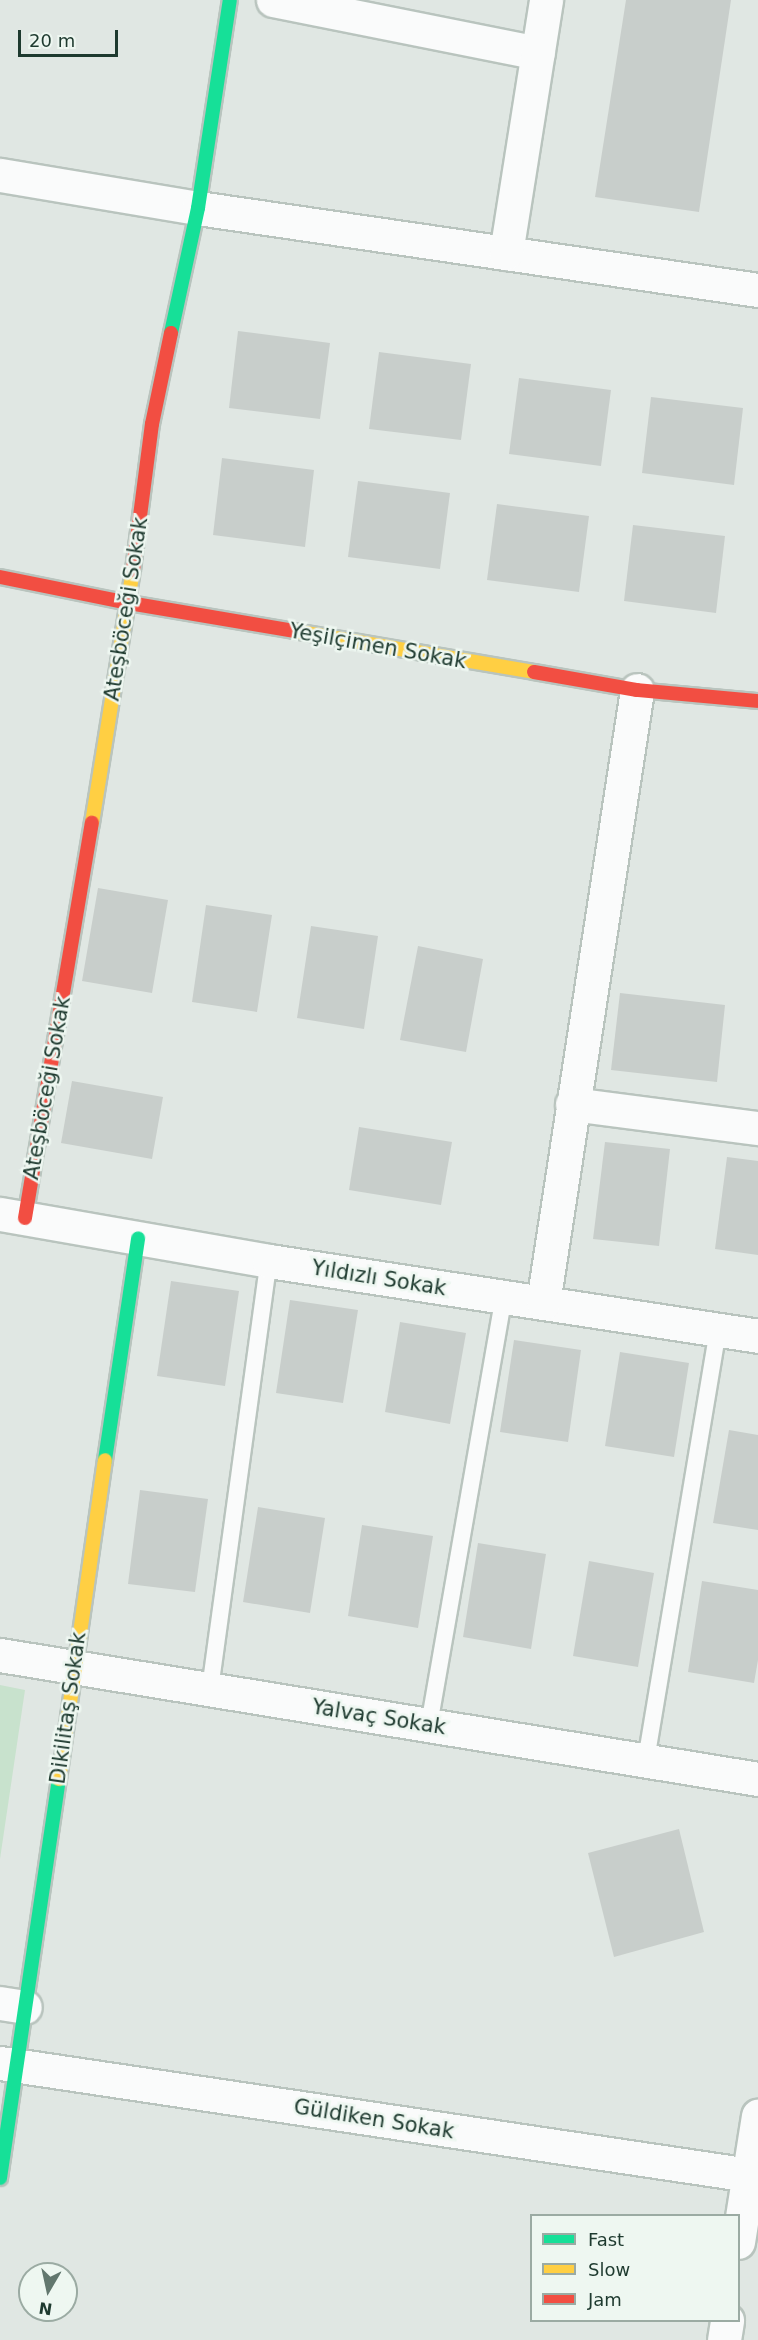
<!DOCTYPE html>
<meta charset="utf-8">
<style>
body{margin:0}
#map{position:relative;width:758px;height:2340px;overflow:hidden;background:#e0e7e3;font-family:"DejaVu Sans",sans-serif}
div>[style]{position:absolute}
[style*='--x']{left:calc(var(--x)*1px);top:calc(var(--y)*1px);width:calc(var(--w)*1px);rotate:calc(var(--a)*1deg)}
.green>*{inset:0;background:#c8e2cd}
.building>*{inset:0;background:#c8cecb}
.roads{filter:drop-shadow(2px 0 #b9c4be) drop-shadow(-2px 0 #b9c4be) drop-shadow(0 2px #b9c4be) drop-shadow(0 -2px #b9c4be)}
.lane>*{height:16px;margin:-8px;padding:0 8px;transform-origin:8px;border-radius:8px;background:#fafbfb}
.street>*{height:33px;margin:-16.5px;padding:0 16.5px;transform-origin:16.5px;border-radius:16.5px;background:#fafbfb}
.fast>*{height:14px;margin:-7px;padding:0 7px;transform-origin:7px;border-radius:7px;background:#16e098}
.slow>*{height:14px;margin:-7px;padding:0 7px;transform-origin:7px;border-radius:7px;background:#ffcf43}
.jam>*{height:14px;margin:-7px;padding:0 7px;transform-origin:7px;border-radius:7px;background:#f24e42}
span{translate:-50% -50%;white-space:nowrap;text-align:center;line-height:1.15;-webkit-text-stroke:5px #eef7f1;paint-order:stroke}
.street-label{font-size:21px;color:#1e3a2f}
.legend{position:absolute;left:530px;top:2214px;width:210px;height:108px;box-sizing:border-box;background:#eef7f1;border:2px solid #9baba3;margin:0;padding:8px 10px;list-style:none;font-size:18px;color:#1e3a2f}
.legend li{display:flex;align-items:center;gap:12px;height:30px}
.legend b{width:30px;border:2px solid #9baba3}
.north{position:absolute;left:18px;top:2262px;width:60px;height:60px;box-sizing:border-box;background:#eef7f1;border:2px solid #9baba3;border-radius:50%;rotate:189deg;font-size:16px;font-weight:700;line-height:24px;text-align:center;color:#1e3a2f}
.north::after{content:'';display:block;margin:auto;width:21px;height:27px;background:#62776e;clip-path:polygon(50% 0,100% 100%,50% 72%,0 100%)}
.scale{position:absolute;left:18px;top:30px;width:100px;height:27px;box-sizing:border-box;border:3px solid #1e3a2f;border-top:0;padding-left:8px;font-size:18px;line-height:21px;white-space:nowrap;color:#1e3a2f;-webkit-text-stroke:4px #eef7f1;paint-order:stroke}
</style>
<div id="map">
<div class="green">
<div style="clip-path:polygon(0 1685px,25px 1690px,0 1859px)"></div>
</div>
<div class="building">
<div style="clip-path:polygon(626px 0,731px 0,699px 212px,595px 197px)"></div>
<div style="clip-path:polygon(238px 331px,330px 343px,320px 419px,229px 408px)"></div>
<div style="clip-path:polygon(379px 352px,471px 364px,461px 440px,369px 429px)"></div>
<div style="clip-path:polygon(519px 378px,611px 390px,601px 466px,509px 454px)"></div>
<div style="clip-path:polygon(651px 397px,743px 408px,734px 485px,642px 473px)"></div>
<div style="clip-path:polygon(222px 458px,314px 470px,305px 547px,213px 535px)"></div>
<div style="clip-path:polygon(358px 481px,450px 493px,440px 569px,348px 557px)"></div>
<div style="clip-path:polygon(497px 504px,589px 516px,579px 592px,487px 580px)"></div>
<div style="clip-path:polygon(633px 525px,725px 536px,716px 613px,624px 601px)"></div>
<div style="clip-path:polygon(98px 888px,168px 900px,152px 993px,82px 981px)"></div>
<div style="clip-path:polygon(206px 905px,272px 915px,257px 1012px,192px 1002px)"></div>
<div style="clip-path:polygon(311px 926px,378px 936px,364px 1029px,297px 1018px)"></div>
<div style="clip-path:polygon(418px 946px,483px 959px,466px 1052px,400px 1040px)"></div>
<div style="clip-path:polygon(620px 993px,725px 1005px,717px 1082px,611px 1070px)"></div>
<div style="clip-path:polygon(72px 1081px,163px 1097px,152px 1159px,61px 1143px)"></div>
<div style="clip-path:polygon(359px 1127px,452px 1142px,441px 1205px,349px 1190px)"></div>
<div style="clip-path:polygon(605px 1142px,670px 1149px,659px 1246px,593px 1239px)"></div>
<div style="clip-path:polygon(727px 1157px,758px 1161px,758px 1255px,715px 1249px)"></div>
<div style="clip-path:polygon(171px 1281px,239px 1291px,225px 1386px,157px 1376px)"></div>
<div style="clip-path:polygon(290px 1300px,358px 1310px,343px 1403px,276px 1393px)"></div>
<div style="clip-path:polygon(400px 1322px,466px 1333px,450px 1424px,385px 1412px)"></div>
<div style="clip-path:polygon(514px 1340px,581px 1350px,568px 1442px,500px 1432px)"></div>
<div style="clip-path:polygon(620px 1352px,689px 1363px,674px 1457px,605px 1446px)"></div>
<div style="clip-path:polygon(729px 1430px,758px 1435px,758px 1530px,713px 1523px)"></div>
<div style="clip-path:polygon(140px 1490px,208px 1499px,195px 1592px,128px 1584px)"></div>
<div style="clip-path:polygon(258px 1507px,325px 1518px,310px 1613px,243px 1602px)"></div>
<div style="clip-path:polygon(362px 1525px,433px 1536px,418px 1628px,348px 1616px)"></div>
<div style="clip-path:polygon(478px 1543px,546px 1554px,531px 1649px,463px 1637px)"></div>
<div style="clip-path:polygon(589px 1561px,654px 1573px,638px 1667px,573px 1656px)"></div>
<div style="clip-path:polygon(702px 1581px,758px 1590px,758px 1660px,754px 1683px,688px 1672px)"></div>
<div style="clip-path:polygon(679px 1829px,704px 1932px,614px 1957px,588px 1853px)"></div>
</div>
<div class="roads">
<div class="lane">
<div style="--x:210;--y:1689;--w:432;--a:-82.2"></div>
<div style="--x:429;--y:1725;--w:435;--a:-80.1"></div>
<div style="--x:646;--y:1760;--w:436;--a:-80.5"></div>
</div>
<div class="street">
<div style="--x:273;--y:0;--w:270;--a:11.3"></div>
<div style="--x:0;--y:175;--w:201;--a:9.5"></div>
<div style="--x:198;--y:208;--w:566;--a:8.33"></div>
<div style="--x:506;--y:253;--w:256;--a:-81"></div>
<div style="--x:572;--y:1104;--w:188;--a:7.4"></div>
<div style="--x:0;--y:1214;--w:273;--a:9.9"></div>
<div style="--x:269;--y:1261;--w:495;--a:8.7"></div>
<div style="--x:543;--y:1303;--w:620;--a:-81.28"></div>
<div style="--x:0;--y:1655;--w:768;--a:9.29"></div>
<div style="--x:0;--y:2003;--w:25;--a:9"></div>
<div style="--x:0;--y:2063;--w:757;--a:8.5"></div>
<div style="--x:738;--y:2242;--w:128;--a:-81"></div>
<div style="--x:724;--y:2340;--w:20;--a:-81"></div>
</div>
<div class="fast">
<div style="--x:171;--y:333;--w:128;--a:-77.8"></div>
<div style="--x:198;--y:208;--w:210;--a:-81.3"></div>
<div style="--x:105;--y:1460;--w:224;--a:-81.5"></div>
<div style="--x:0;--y:2178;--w:403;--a:-81.6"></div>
</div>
<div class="slow">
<div style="--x:294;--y:631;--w:243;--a:9.7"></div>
<div style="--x:92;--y:823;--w:256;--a:-80.8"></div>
<div style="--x:59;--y:1779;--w:322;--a:-81.8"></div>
</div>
<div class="jam">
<div style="--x:133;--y:570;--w:147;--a:-82.6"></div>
<div style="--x:152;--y:424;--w:93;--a:-78.2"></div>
<div style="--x:0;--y:577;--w:132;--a:11.4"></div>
<div style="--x:129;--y:603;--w:167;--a:9.6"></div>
<div style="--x:534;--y:672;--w:105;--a:9.9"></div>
<div style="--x:637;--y:690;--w:121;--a:5.2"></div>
<div style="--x:25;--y:1218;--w:401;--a:-80.4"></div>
</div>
</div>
<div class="street-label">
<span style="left:126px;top:609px;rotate:-81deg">Ateşböceği Sokak</span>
<span style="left:378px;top:646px;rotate:10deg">Yeşilçimen Sokak</span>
<span style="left:47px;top:1088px;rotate:-80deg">Ateşböceği Sokak</span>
<span style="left:379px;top:1278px;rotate:9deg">Yıldızlı Sokak</span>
<span style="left:68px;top:1708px;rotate:-82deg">Dikilitaş Sokak</span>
<span style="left:379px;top:1717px;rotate:9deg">Yalvaç Sokak</span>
<span style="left:374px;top:2119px;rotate:9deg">Güldiken Sokak</span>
</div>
<ul class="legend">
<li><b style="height:8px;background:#16e098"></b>Fast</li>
<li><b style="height:8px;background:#ffcf43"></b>Slow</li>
<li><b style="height:8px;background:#f24e42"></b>Jam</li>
</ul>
<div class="north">N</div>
<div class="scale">20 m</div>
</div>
